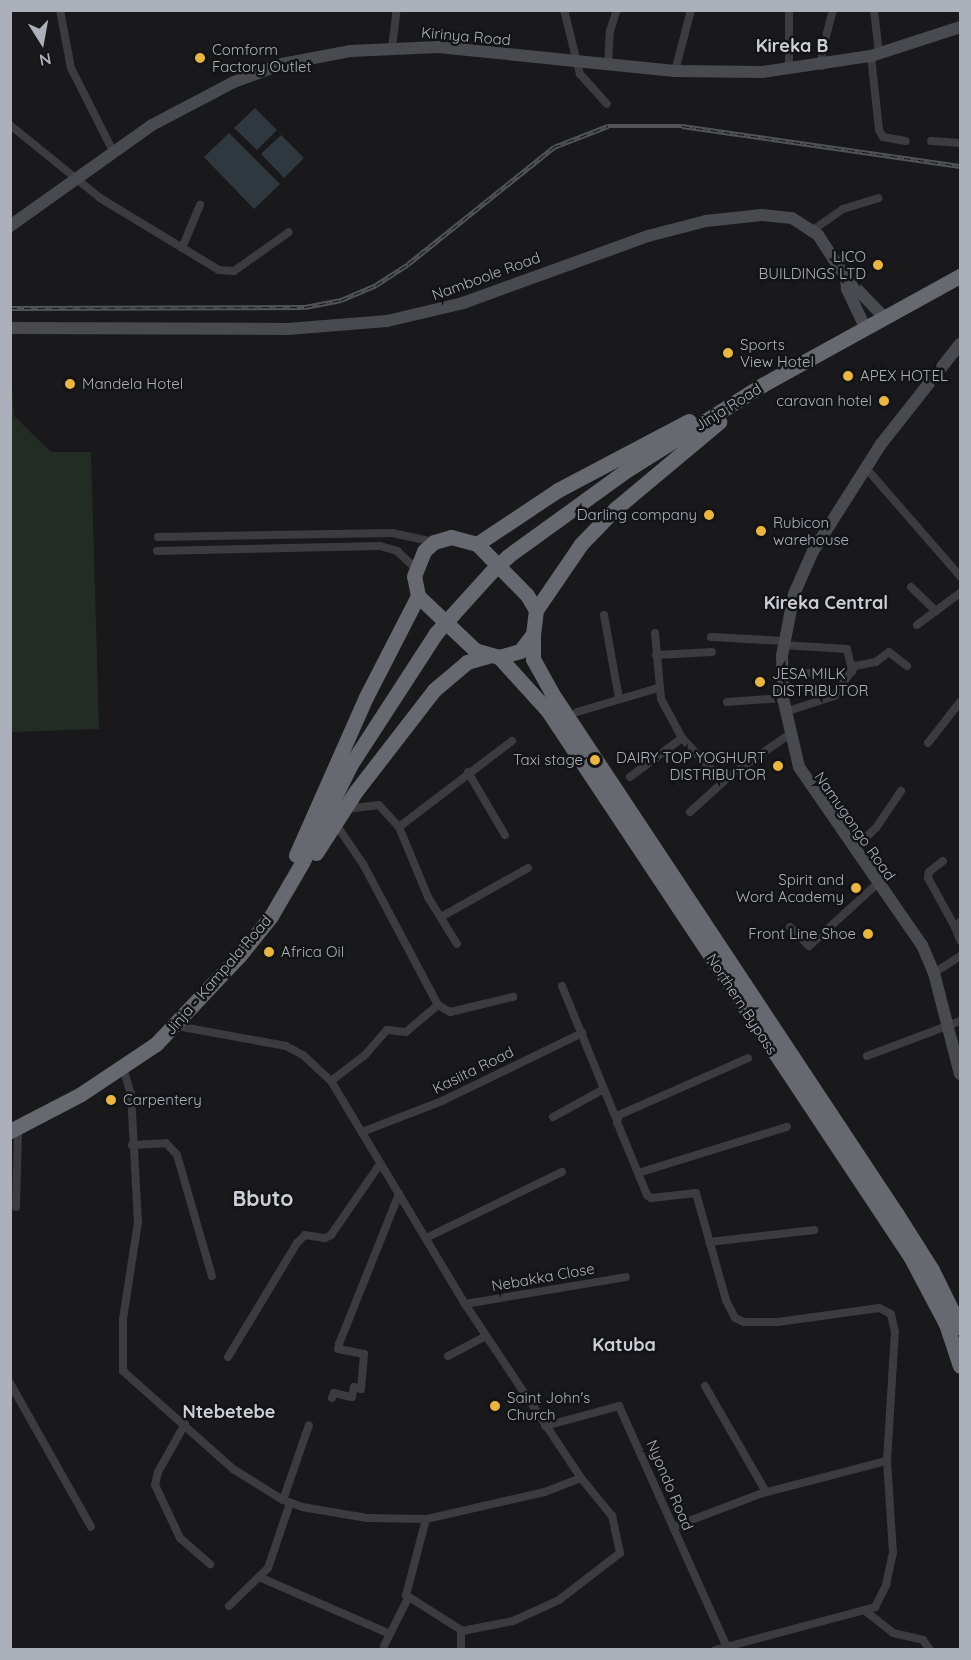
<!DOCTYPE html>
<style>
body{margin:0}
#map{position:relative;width:971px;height:1660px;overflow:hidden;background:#19191b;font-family:Quicksand,sans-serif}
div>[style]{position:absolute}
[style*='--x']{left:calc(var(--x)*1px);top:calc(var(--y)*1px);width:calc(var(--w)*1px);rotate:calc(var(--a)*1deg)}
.green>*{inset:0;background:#232b25}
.water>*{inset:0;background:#30383f}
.street>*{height:8px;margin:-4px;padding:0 4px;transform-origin:4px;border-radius:4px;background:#3b3b40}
.secondary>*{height:12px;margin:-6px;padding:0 6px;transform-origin:6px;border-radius:6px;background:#494a50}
.highway>*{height:15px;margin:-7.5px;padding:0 7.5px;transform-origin:7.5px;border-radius:7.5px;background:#676971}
.rail>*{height:4.5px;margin-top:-2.25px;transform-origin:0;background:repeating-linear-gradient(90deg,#141416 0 7px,#525359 0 14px);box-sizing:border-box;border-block:2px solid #525359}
.highway-bridge>*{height:15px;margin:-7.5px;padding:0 7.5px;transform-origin:7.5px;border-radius:7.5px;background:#676971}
.dots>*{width:16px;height:16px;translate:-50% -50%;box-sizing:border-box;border:3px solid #141416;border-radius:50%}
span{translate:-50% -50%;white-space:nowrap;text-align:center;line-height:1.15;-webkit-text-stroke:5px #141416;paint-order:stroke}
.street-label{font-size:15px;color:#acb0ba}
.poi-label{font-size:15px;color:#acb0ba}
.left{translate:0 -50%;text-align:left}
.right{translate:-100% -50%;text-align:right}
.quarter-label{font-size:18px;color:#cdcfd7;font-weight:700}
.district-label{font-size:21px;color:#cdcfd7;font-weight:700}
.frame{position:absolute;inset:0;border:12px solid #acb0ba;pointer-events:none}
.north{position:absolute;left:12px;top:12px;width:60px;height:60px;-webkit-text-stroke:4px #141416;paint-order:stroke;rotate:169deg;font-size:16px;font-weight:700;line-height:24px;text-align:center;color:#acb0ba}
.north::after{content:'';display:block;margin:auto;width:21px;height:27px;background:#acb0ba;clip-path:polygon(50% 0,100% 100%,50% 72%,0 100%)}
</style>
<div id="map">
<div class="green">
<div style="clip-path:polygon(10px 357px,14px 416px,51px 452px,91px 452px,99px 729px,11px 732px)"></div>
</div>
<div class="water">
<div style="clip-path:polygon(255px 108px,277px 130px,257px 150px,234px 128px)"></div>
<div style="clip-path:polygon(229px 133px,280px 184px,254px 209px,204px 157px)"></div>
<div style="clip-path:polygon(281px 135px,304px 158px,284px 178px,261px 154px)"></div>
</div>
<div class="street">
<div style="--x:60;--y:10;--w:59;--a:79.3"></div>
<div style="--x:71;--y:68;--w:93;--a:63.2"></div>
<div style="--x:564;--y:10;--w:66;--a:76"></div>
<div style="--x:580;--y:74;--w:40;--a:48"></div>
<div style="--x:789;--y:10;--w:59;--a:90"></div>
<div style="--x:874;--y:10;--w:44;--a:83.5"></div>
<div style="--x:392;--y:48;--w:38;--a:-83"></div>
<div style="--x:871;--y:56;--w:74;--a:83.8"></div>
<div style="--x:879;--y:130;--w:8;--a:60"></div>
<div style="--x:883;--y:137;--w:23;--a:10"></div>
<div style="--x:608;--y:65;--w:34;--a:-87"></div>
<div style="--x:610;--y:31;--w:22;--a:-72"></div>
<div style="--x:822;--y:66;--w:15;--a:-90"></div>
<div style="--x:822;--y:51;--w:42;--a:-75"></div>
<div style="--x:675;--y:71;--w:63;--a:-75.3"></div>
<div style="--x:10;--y:125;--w:116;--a:39"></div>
<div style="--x:100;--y:198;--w:139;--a:31.2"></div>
<div style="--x:219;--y:270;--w:15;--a:4"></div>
<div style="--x:234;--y:271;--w:67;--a:-35.3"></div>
<div style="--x:931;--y:141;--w:29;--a:4"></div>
<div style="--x:813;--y:230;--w:37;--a:-35"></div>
<div style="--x:843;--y:209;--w:37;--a:-17"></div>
<div style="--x:182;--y:248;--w:47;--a:-67.3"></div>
<div style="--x:865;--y:467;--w:145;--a:48.9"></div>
<div style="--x:158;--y:537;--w:234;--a:-1"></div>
<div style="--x:392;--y:533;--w:43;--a:12.1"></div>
<div style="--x:157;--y:551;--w:223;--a:-1.3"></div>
<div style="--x:380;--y:546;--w:18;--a:16"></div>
<div style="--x:397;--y:551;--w:26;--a:43"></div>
<div style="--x:911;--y:587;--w:35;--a:44"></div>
<div style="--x:604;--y:615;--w:84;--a:79.8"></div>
<div style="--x:917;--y:625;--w:54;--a:-36.7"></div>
<div style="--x:655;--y:633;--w:66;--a:84.8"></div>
<div style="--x:661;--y:699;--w:44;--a:61.7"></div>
<div style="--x:682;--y:738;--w:51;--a:46.6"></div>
<div style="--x:717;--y:775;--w:14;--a:0"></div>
<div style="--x:731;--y:775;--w:72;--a:-34.8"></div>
<div style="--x:711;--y:637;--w:73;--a:3.1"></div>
<div style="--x:783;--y:645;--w:64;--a:3.6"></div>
<div style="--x:847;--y:649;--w:23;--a:77"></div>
<div style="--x:656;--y:655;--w:56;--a:-3.1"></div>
<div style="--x:783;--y:674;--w:35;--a:-2"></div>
<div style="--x:727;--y:702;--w:56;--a:-4.1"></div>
<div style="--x:577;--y:712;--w:84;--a:-16.5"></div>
<div style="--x:785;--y:712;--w:52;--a:-18.1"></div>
<div style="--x:834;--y:696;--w:37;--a:-55"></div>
<div style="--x:855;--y:666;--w:21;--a:-11"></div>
<div style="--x:876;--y:662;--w:16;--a:-38"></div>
<div style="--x:889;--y:652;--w:23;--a:38"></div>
<div style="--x:928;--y:743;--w:52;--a:-52"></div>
<div style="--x:468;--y:772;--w:73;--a:59.6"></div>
<div style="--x:630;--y:777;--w:65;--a:-36.9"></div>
<div style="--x:346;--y:809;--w:33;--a:-7"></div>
<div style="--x:379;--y:805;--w:30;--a:48"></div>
<div style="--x:399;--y:827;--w:142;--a:-37.3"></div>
<div style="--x:690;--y:812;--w:55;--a:-42.1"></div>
<div style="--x:399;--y:827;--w:76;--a:67.5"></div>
<div style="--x:428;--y:897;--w:55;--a:58.3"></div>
<div style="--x:854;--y:849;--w:30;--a:-44"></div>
<div style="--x:876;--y:828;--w:45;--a:-56"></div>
<div style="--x:943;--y:861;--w:18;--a:142"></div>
<div style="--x:929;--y:872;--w:6;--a:99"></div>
<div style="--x:928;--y:878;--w:56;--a:61.1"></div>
<div style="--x:441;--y:917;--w:100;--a:-29.4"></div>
<div style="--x:960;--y:922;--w:7;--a:135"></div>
<div style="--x:955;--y:927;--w:14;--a:69"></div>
<div style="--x:790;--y:927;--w:27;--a:45"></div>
<div style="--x:809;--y:946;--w:92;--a:-42.4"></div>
<div style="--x:934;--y:973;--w:31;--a:-33"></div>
<div style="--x:562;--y:986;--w:143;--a:67.8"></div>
<div style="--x:438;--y:1005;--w:14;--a:30"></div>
<div style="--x:450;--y:1012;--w:65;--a:-13.4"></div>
<div style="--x:177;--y:1026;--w:111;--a:10.4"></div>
<div style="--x:286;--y:1046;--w:19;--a:28"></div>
<div style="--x:303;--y:1055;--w:38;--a:43"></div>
<div style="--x:331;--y:1081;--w:260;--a:59"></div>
<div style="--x:465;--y:1304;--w:209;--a:56.3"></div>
<div style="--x:581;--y:1478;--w:39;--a:159"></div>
<div style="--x:545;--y:1492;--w:122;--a:167.2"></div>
<div style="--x:867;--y:1056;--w:99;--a:-20.6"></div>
<div style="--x:123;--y:1068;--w:27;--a:73"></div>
<div style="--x:131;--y:1094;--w:128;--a:86.9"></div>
<div style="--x:138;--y:1222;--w:98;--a:98.8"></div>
<div style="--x:123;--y:1319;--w:52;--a:90"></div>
<div style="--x:123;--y:1371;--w:147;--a:41.7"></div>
<div style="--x:233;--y:1469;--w:59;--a:31.8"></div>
<div style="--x:283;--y:1500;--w:20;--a:20"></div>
<div style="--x:302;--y:1507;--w:66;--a:9.6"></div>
<div style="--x:367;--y:1518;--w:59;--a:1"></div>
<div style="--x:426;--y:1519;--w:79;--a:104.7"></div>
<div style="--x:406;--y:1595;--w:65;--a:32.5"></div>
<div style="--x:461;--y:1630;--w:20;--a:90"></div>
<div style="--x:331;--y:1081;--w:43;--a:-37.4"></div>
<div style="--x:365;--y:1055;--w:33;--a:-49"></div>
<div style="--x:387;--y:1030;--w:19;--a:6"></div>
<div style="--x:406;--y:1032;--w:42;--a:-40.2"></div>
<div style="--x:438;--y:1005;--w:160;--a:-118"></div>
<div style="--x:363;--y:864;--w:50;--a:-124.3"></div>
<div style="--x:553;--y:1117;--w:58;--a:-28.8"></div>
<div style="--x:362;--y:1132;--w:86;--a:-21.2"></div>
<div style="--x:442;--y:1101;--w:156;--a:-25.9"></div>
<div style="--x:132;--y:1145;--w:34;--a:-3"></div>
<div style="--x:166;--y:1143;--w:16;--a:47"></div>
<div style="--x:177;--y:1155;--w:126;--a:73.9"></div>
<div style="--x:638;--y:1173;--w:156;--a:-17.2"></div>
<div style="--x:16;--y:1207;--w:79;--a:-88.5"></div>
<div style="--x:428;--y:1237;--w:149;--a:-25.9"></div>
<div style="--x:709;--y:1242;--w:106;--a:-6.5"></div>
<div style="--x:465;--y:1304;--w:163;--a:-9.5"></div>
<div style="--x:448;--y:1356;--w:43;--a:-27.8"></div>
<div style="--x:228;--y:1357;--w:133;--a:-58.8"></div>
<div style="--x:297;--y:1243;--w:11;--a:-45"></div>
<div style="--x:305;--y:1235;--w:20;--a:9"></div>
<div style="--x:325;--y:1238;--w:7;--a:-27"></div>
<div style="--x:331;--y:1235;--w:86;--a:-55.4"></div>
<div style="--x:10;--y:1383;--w:165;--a:60.6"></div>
<div style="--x:705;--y:1386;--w:122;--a:60.1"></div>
<div style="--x:332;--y:1398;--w:5;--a:-68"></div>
<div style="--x:334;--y:1393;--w:18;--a:13"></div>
<div style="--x:352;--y:1397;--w:10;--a:-79"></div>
<div style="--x:354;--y:1387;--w:7;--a:16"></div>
<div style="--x:361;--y:1389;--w:35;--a:-85"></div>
<div style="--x:364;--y:1354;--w:26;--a:-169"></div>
<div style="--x:338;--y:1349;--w:5;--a:-79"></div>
<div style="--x:339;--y:1344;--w:162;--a:-68.2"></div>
<div style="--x:185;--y:1424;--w:55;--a:119.4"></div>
<div style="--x:158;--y:1472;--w:13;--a:103"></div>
<div style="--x:155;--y:1485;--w:59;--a:64.7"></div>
<div style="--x:180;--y:1538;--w:40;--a:41"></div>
<div style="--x:545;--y:1426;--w:77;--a:-15.1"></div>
<div style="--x:619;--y:1406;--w:264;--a:65.9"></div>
<div style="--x:283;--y:1500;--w:79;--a:-70.9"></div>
<div style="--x:673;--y:1527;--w:93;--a:-20.8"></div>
<div style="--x:760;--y:1494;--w:131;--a:-14.6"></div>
<div style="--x:259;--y:1577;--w:143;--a:23.5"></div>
<div style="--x:229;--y:1606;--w:54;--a:-44.3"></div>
<div style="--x:268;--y:1568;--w:69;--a:-71.3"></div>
<div style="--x:864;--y:1610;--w:37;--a:38"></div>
<div style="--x:893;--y:1633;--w:31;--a:13"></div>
<div style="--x:923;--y:1640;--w:12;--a:55"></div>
<div style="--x:462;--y:1631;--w:52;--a:-11.1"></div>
<div style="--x:513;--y:1621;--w:51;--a:-24.5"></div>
<div style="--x:559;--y:1600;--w:77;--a:-37.6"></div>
<div style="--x:620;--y:1553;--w:38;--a:-102"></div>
<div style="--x:612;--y:1516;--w:49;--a:-129.2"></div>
<div style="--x:384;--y:1646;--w:54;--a:-63.4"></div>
<div style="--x:715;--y:1650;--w:166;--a:-15"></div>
<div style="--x:875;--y:1607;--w:25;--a:-63"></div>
<div style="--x:886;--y:1585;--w:33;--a:-78"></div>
<div style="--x:893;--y:1553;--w:92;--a:-93.7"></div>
<div style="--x:887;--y:1461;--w:129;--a:-86.5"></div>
<div style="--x:895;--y:1332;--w:18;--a:-103"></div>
<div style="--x:891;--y:1314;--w:13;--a:-153"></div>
<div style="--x:879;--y:1308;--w:102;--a:172.1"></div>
<div style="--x:778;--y:1322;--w:34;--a:180"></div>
<div style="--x:744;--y:1322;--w:10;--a:-156"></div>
<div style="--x:735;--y:1318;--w:20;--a:-117"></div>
<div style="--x:726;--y:1300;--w:111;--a:-105.7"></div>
<div style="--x:696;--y:1193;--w:45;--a:173.7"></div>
<div style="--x:651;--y:1198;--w:5;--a:-143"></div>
<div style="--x:647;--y:1195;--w:79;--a:-112.3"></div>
<div style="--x:617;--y:1122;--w:7;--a:-74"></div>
<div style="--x:619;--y:1115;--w:141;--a:-23.8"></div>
</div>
<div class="secondary">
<div style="--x:10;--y:226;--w:174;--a:-35.4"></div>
<div style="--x:152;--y:125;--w:93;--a:-27.7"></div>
<div style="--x:234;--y:82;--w:51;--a:-20.6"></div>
<div style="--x:282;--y:64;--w:69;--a:-10.8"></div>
<div style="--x:350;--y:51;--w:88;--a:-2.6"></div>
<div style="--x:438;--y:47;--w:238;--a:5.8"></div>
<div style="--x:675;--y:71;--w:87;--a:0.7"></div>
<div style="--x:762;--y:72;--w:110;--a:-8.4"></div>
<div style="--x:871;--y:56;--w:94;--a:-18"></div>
<div style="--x:846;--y:278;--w:54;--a:45.7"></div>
<div style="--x:10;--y:328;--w:278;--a:0.2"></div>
<div style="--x:288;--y:329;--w:99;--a:-4.6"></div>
<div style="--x:387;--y:321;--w:78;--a:-13.3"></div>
<div style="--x:463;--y:303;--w:197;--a:-19.9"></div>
<div style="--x:648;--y:236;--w:60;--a:-14.5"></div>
<div style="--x:706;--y:221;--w:56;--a:-6.1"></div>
<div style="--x:762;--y:215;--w:30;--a:6"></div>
<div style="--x:792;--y:218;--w:31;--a:33"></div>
<div style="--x:818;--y:235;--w:51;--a:56.9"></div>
<div style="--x:846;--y:278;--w:11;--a:85"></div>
<div style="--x:847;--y:289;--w:42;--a:64.7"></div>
<div style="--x:960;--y:344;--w:127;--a:128.3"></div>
<div style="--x:881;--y:444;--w:127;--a:122.4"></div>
<div style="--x:813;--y:551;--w:47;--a:113.8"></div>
<div style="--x:794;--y:594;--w:63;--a:101"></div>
<div style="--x:782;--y:656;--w:42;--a:88.6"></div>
<div style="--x:783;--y:698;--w:71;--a:76.9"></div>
<div style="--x:799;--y:767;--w:216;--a:55.4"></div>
<div style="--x:922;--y:945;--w:30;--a:67"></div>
<div style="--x:934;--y:973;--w:104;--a:75.6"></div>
</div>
<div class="highway">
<div style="--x:451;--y:537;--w:27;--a:15"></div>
<div style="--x:477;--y:544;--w:71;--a:45.6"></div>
<div style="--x:527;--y:595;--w:17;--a:59"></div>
<div style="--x:536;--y:610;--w:24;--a:97"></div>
<div style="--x:533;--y:634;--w:21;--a:127"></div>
<div style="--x:520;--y:651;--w:22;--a:164"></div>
<div style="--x:499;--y:657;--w:25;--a:-164"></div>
<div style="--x:475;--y:650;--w:79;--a:-136.5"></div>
<div style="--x:418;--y:596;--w:20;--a:-101"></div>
<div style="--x:414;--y:576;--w:27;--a:-68"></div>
<div style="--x:424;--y:551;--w:13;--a:-42"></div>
<div style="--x:434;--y:542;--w:18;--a:-16"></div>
<div style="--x:477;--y:544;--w:97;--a:-33.7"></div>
<div style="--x:558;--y:490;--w:148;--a:-27.8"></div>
<div style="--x:508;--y:556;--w:143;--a:-35.9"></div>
<div style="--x:624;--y:472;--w:165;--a:-32.2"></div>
<div style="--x:764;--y:384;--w:224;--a:-28.9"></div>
<div style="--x:536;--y:610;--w:80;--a:-55.7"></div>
<div style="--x:581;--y:544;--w:49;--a:-45.8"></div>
<div style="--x:615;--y:509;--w:136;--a:-39.9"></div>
<div style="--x:453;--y:614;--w:55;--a:-47.9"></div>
<div style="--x:533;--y:634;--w:25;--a:90"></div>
<div style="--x:533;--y:659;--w:38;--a:61"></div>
<div style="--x:551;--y:692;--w:625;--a:56.49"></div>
<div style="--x:896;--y:1213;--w:67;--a:57.7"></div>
<div style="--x:932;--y:1270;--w:64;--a:63.8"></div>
<div style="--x:499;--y:657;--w:73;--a:47.8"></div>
<div style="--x:548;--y:711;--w:654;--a:56.41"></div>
<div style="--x:910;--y:1256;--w:77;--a:62.1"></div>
<div style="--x:946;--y:1324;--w:44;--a:71.6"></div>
<div style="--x:316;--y:853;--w:74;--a:-57.2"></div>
<div style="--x:356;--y:791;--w:128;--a:-52.3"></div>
<div style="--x:434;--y:690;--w:43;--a:-40.3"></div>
<div style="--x:467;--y:662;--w:25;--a:-16"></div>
<div style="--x:296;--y:855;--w:173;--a:-66.1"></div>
<div style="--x:366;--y:697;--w:114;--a:-62.8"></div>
<div style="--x:10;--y:1131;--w:80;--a:-27.5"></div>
<div style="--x:81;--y:1094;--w:90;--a:-33.7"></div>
<div style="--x:156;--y:1044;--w:121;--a:-46.7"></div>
<div style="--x:239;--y:956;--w:51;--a:-51.3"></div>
<div style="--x:271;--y:916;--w:61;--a:-59.7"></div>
<div style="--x:302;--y:863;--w:110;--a:-63.7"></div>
<div style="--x:351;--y:764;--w:156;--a:-57"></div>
</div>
<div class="rail">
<div style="--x:10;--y:308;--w:295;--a:-0.2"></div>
<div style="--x:305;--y:307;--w:37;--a:-11"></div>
<div style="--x:341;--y:300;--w:38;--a:-23"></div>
<div style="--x:376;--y:285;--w:38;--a:-33"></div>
<div style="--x:408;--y:264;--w:187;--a:-38.7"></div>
<div style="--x:554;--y:147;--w:58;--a:-21.3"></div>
<div style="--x:608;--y:126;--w:74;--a:0"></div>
<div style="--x:682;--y:126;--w:281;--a:8.2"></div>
</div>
<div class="highway-bridge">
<div style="--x:490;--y:573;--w:25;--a:-43"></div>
<div style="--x:436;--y:633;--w:25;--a:-48"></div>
</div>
<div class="dots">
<div style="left:200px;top:58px;background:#eab643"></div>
<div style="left:878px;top:265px;background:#eab643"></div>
<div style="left:728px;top:353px;background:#eab643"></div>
<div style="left:848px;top:376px;background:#eab643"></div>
<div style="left:70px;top:384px;background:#eab643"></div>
<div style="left:884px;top:401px;background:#eab643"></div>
<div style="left:709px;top:515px;background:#eab643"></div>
<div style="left:761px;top:531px;background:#eab643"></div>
<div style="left:760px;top:682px;background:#eab643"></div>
<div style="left:595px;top:760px;background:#eab643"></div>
<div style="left:778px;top:766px;background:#eab643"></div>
<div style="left:856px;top:888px;background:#eab643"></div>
<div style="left:868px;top:934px;background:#eab643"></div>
<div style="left:269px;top:952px;background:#eab643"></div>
<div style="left:111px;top:1100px;background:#eab643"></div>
<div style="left:495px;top:1406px;background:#eab643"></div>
</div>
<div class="street-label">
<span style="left:466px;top:36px;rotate:5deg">Kirinya Road</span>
<span style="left:486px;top:276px;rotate:-20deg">Namboole Road</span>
<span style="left:728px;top:407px;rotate:-32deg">Jinja Road</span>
<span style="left:855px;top:826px;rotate:55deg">Namugongo Road</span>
<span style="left:218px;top:975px;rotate:-49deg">Jinja - Kampala Road</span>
<span style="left:742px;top:1004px;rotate:57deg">Northern Bypass</span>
<span style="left:473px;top:1070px;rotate:-26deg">Kasiita Road</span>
<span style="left:543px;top:1277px;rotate:-10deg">Nebakka Close</span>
<span style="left:670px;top:1485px;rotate:67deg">Nyondo Road</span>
</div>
<div class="poi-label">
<span class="left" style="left:212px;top:58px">Comform<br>Factory Outlet</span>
<span class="right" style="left:866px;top:265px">LICO<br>BUILDINGS LTD</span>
<span class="left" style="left:740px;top:353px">Sports<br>View Hotel</span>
<span class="left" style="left:860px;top:376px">APEX HOTEL</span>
<span class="left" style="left:82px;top:384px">Mandela Hotel</span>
<span class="right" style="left:872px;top:401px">caravan hotel</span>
<span class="right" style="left:697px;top:515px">Darling company</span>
<span class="left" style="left:773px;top:531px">Rubicon<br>warehouse</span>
<span class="left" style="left:772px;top:682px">JESA MILK<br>DISTRIBUTOR</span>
<span class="right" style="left:766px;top:766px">DAIRY TOP YOGHURT<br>DISTRIBUTOR</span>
<span class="right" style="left:583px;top:760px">Taxi stage</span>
<span class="right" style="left:844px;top:888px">Spirit and<br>Word Academy</span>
<span class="right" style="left:856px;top:934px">Front Line Shoe</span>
<span class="left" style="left:281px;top:952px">Africa Oil</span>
<span class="left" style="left:123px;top:1100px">Carpentery</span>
<span class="left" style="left:507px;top:1406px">Saint John's<br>Church</span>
</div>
<div class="quarter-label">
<span style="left:792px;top:46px">Kireka B</span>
<span style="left:826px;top:603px">Kireka Central</span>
<span style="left:624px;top:1345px">Katuba</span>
<span style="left:229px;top:1412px">Ntebetebe</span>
</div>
<div class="district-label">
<span style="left:263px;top:1198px">Bbuto</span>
</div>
<div class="frame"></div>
<div class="north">N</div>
</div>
